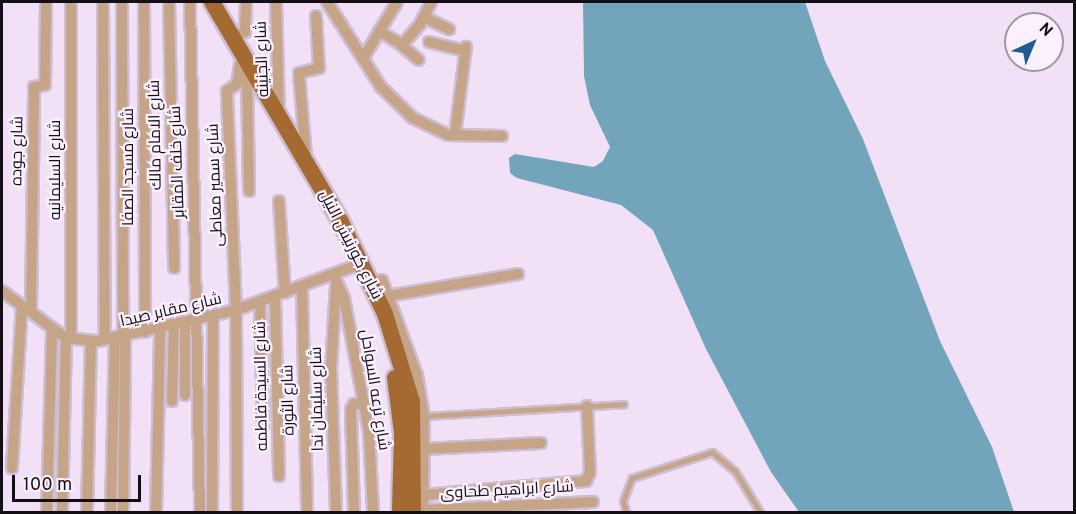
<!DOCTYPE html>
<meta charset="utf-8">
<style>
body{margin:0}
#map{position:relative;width:1076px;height:514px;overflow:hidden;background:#f2e0f7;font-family:Overpass,Cairo,sans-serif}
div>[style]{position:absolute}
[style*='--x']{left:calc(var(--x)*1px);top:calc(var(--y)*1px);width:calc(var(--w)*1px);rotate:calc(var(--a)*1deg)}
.water>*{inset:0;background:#72a5bb}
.roads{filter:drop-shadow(2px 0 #cebed3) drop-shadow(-2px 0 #cebed3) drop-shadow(0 2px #cebed3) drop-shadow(0 -2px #cebed3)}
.lane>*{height:5px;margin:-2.5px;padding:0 2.5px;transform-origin:2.5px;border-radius:2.5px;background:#c6a488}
.street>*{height:10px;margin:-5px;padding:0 5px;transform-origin:5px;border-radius:5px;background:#c6a488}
.primary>*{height:16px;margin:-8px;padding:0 8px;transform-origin:8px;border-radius:8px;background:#a56a32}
span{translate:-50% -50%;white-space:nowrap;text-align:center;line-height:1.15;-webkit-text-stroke:4.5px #fbf1fe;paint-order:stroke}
.street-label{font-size:16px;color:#140e15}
.frame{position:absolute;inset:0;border:3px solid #140e15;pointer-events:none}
.north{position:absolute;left:1004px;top:12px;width:60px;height:60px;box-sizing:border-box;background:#fbf1fe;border:2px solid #9f96a1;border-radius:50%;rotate:44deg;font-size:16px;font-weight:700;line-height:24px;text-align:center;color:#140e15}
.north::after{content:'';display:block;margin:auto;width:21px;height:27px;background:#1d5d93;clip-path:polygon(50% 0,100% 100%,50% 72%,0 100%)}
.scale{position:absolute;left:12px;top:475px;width:129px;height:27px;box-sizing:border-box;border:3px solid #140e15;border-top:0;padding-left:8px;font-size:18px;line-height:21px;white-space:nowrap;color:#140e15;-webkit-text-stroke:4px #fbf1fe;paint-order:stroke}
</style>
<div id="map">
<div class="water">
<div style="clip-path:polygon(583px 2px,805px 2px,825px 61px,863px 139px,940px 341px,992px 447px,1014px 512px,799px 512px,771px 472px,706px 349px,653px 230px,621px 205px,517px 178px,510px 173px,509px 158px,515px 154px,594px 167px,603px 161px,610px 147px,590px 105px,584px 76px)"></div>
</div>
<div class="roads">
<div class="lane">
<div style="--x:424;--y:416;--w:200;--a:-3.4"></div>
<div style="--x:626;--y:512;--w:11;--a:-105"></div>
<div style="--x:623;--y:501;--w:25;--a:-69"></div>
<div style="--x:632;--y:478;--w:84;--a:-18"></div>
<div style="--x:712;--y:452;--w:30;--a:40"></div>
<div style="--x:735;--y:471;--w:48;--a:58.6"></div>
</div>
<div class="street">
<div style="--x:71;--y:2;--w:337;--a:90"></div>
<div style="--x:103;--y:2;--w:338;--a:89.7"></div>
<div style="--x:122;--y:2;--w:335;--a:89.8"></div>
<div style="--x:144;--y:2;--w:330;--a:89.8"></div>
<div style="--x:169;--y:2;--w:266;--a:88.9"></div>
<div style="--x:190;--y:2;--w:510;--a:88.88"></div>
<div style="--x:276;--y:2;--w:111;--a:88.5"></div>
<div style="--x:327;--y:2;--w:101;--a:57.6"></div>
<div style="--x:381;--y:87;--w:45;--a:44.1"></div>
<div style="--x:413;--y:118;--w:39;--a:26"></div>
<div style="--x:448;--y:135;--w:54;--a:1.1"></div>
<div style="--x:424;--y:17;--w:28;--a:26"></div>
<div style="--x:379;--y:31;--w:27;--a:31"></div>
<div style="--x:402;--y:45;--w:28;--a:-49"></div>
<div style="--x:420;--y:24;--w:25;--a:-63"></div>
<div style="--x:232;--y:37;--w:14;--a:-21"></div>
<div style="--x:245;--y:32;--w:30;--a:-88"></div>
<div style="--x:429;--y:42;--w:37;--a:14"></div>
<div style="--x:401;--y:45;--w:23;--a:40"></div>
<div style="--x:364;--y:57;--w:64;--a:-59"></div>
<div style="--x:247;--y:76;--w:115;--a:89"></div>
<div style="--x:455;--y:135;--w:89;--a:-82.9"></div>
<div style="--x:306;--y:157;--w:84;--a:-94.8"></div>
<div style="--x:299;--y:73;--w:21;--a:-14"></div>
<div style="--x:319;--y:68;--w:52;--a:-93.3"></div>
<div style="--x:279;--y:201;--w:92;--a:86.3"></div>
<div style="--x:334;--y:275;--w:25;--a:67"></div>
<div style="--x:344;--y:298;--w:136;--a:79.4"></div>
<div style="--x:369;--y:432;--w:80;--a:87.1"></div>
<div style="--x:372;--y:283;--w:10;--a:-17"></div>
<div style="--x:382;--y:280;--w:101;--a:69.8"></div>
<div style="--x:417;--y:375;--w:42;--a:80.3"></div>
<div style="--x:424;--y:416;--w:96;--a:90.6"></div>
<div style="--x:336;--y:285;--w:83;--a:93.4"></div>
<div style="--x:331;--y:368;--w:144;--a:88"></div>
<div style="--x:302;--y:287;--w:225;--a:88.7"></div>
<div style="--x:2;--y:291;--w:79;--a:36.3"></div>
<div style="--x:66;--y:338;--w:31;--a:6"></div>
<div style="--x:97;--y:341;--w:142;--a:-12.6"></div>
<div style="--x:236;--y:310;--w:126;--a:-20.4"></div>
<div style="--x:388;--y:296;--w:132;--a:-9.6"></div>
<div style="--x:275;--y:297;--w:179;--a:88.7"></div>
<div style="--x:260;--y:302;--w:124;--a:88.6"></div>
<div style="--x:31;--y:312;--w:225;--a:-89.2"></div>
<div style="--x:34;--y:87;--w:11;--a:-10"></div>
<div style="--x:45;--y:85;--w:83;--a:-89.3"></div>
<div style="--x:185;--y:324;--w:71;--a:90"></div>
<div style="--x:172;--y:401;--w:74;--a:-88.5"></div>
<div style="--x:424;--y:449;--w:117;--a:-2.9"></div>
<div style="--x:12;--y:468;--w:162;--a:-86.5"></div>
<div style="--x:423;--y:495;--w:164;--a:-4.9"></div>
<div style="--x:586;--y:481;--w:10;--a:-66"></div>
<div style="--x:590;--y:472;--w:66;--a:-92.6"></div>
<div style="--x:423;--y:510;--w:170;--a:-2.7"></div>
<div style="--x:47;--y:512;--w:184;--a:-88.4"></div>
<div style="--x:62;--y:512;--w:174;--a:-88.7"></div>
<div style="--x:87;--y:512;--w:171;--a:-88.7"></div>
<div style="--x:111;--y:512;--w:173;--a:-88.7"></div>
<div style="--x:123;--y:512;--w:175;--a:-89.3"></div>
<div style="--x:156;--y:512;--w:183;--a:-88.7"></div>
<div style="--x:212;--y:512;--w:196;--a:-89.7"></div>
<div style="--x:237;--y:512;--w:202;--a:-90.3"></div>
<div style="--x:236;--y:310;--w:219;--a:-92.4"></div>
<div style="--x:227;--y:91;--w:12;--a:-35"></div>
<div style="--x:237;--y:84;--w:20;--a:-81"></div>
<div style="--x:354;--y:512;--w:103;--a:-91.7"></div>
<div style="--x:351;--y:409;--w:6;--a:-59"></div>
<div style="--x:354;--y:404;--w:10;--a:0"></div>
</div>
<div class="primary">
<div style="--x:212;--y:2;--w:255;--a:59.6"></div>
<div style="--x:341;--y:222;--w:102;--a:64.4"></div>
<div style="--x:385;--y:314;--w:92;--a:72.9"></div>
<div style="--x:412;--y:402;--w:110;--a:89.5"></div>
<div style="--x:395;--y:378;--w:55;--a:82.7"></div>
<div style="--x:402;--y:433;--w:79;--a:91.5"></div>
</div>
</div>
<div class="street-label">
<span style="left:263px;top:59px;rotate:-92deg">شارع الجنينه</span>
<span style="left:156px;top:135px;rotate:-91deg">شارع الامام مالك</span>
<span style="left:18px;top:151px;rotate:-89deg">شارع جوده</span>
<span style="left:178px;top:162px;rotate:-92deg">شارع خلف المقابر</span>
<span style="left:129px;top:167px;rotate:-90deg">شارع مسجد الصفا</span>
<span style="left:56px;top:170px;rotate:-90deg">شارع السليمانيه</span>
<span style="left:216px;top:185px;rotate:-92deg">شارع سمير معاطى</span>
<span style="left:350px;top:245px;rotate:63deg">شارع كورنيش النيل</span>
<span style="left:171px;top:311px;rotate:-13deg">شارع مقابر صيدا</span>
<span style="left:262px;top:386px;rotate:-91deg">شارع السيدة فاطمه</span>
<span style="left:374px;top:390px;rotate:81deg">شارع ترعه السواحل</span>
<span style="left:318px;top:399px;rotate:-91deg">شارع سليمان ندا</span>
<span style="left:289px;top:400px;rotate:-91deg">شارع الثورة</span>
<span style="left:507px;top:491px;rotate:-3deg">شارع ابراهيم طحاوى</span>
</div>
<div class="frame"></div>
<div class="north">N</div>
<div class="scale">100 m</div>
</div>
